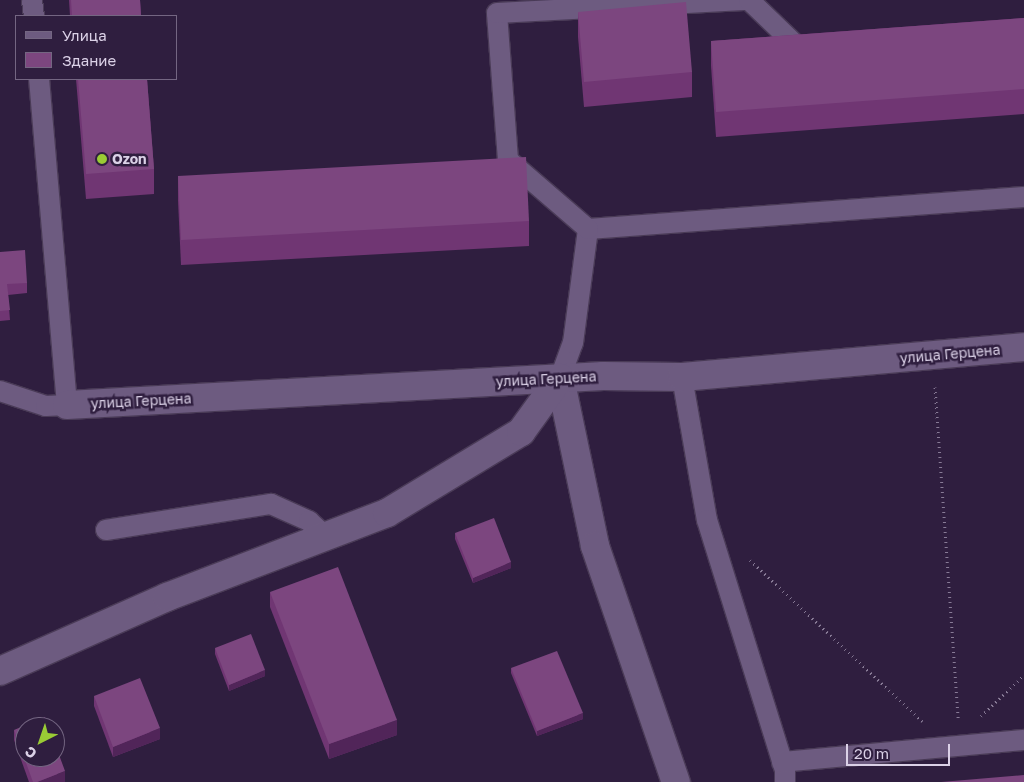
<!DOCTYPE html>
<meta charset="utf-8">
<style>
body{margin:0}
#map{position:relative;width:1024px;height:782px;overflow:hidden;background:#2f1e3f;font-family:"Golos Text",sans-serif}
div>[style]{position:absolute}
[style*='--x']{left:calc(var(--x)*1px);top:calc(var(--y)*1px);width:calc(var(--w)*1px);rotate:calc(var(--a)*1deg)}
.path>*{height:3px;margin-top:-1.5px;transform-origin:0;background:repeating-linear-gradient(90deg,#887b96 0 1px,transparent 0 5px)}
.roads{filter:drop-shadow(1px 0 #4a3b57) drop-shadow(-1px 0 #4a3b57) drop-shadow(0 1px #4a3b57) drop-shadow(0 -1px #4a3b57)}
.lane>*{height:20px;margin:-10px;padding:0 10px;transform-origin:10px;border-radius:10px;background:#6d5b80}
.street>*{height:28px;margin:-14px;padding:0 14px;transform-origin:14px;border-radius:14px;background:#6d5b80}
.wall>*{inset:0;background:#703673}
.shaded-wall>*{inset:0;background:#512559}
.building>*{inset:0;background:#7c467f}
.dots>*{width:14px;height:14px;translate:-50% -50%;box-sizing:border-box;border:2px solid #2f1e3f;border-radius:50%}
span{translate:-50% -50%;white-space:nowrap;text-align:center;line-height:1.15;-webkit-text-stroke:5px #2f1e3f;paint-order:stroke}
.poi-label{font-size:14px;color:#dbd1e7;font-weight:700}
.left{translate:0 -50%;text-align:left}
.street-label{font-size:14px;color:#dbd1e7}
.legend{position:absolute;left:15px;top:15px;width:162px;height:65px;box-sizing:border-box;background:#2f1e3f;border:1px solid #746682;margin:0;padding:6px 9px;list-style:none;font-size:15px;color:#dbd1e7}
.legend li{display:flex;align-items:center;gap:10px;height:25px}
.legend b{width:25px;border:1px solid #746682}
.north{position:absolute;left:15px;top:717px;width:50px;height:50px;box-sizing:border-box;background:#2f1e3f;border:1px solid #746682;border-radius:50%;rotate:221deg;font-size:14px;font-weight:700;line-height:20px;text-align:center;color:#dbd1e7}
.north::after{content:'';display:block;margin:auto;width:18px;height:22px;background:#9acb35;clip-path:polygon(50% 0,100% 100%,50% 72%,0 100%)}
.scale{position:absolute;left:846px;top:744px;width:104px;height:22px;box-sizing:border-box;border:2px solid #dbd1e7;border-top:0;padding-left:6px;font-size:15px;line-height:18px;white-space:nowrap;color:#dbd1e7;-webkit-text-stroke:4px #2f1e3f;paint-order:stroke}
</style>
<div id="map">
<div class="path">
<div style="--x:935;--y:387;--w:332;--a:86"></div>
<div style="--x:750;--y:560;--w:236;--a:43.1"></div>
<div style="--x:981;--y:716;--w:59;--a:-43.6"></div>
</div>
<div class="roads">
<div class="lane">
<div style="--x:32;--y:0;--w:16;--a:83"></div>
<div style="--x:588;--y:229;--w:437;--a:-4.2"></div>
<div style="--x:682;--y:377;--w:145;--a:80.1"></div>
<div style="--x:707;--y:520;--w:262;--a:72.7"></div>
<div style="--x:785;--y:770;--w:12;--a:90"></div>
<div style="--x:560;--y:378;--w:37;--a:-70"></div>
<div style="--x:573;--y:343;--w:115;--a:-82.5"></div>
<div style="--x:588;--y:229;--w:106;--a:-139.2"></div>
<div style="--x:508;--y:160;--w:147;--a:-94.3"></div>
<div style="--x:497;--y:13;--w:252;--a:-3"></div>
<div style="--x:749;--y:0;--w:71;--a:43.9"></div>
<div style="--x:800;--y:49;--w:8;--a:0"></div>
<div style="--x:0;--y:391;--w:48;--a:18.1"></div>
<div style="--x:46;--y:406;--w:21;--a:-3"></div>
<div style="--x:67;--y:405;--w:327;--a:-94.9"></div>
<div style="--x:106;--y:530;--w:167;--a:-9"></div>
<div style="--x:271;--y:504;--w:42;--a:24.1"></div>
<div style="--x:309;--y:521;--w:23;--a:43"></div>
<div style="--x:782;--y:762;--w:243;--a:-5.2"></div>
</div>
<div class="street">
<div style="--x:560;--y:378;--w:172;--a:78.2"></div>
<div style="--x:595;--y:546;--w:250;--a:71.1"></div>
<div style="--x:67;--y:405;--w:537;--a:-3.1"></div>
<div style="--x:603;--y:376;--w:79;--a:0.7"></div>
<div style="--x:682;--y:377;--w:343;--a:-5"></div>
<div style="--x:0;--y:671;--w:183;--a:-23.9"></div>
<div style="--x:167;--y:597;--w:235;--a:-20.9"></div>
<div style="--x:387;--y:513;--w:157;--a:-31.2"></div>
<div style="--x:521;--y:432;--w:67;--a:-54.2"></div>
</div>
</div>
<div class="wall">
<div style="clip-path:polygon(69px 0,140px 0,141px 16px,70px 16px)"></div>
<div style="clip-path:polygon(578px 12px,692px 72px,692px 97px,584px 107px,578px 37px)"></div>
<div style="clip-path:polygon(1024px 18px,1024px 114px,716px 137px,711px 66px,711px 41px)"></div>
<div style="clip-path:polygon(76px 79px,147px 79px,154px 169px,154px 194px,86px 199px)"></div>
<div style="clip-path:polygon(178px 176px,529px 221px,529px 246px,181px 265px,178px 201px)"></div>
<div style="clip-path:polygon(0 252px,27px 283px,27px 293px,8px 295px,10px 320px,0 321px)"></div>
<div style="clip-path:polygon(455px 533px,511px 568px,473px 583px,455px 539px)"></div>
<div style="clip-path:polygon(270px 592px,397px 735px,329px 759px,270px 607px)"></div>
<div style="clip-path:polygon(215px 648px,265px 676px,229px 691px,215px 654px)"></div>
<div style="clip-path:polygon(511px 668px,583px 719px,537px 736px,511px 673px)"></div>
<div style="clip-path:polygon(94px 696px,160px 739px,113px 757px,94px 706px)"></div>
<div style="clip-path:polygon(14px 730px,65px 782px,29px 782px,14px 740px)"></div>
</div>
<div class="shaded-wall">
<div style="clip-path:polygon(511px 562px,511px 568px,473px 583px,473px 578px)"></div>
<div style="clip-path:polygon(265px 670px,265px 676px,229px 691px,229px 685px)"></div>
<div style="clip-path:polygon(583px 713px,583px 719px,537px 736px,537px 731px)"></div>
<div style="clip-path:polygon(397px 720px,397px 735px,329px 759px,329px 744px)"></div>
<div style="clip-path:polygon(160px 728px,160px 739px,113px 757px,113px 747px)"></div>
<div style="clip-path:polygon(65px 771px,65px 782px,37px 782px)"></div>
</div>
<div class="building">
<div style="clip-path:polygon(71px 0,140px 0,141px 16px,72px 16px)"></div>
<div style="clip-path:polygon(686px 2px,692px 72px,584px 82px,578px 12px)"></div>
<div style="clip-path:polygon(1024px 18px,1024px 89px,716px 112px,711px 41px)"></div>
<div style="clip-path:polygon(78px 79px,147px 79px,154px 169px,86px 174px)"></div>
<div style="clip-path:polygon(526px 157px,529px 221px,181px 240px,178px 176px)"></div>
<div style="clip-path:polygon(25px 250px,27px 283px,7px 284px,10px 310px,0 311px,0 252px)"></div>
<div style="clip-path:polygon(494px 518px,511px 562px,473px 578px,455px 533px)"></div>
<div style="clip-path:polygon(338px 567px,397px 720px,329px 744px,270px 592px)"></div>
<div style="clip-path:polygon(251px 634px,265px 670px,229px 685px,215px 648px)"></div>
<div style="clip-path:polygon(557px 651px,583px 713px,537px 731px,511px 668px)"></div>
<div style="clip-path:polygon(140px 678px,160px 728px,113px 747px,94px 696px)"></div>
<div style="clip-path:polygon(45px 717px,48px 727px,25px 727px,25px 757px,55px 757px,55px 744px,65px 771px,37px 782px,33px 782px,14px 730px)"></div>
<div style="clip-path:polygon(1024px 775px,1024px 782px,941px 782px)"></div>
</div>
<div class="dots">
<div style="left:102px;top:159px;background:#9acb35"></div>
</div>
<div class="poi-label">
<span class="left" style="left:112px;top:159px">Ozon</span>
</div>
<div class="street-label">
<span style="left:950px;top:354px;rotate:-5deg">улица Герцена</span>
<span style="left:546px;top:379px;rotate:-3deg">улица Герцена</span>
<span style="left:141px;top:401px;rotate:-3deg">улица Герцена</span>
</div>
<ul class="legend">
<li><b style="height:6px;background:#6d5b80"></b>Улица</li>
<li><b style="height:14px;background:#7c467f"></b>Здание</li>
</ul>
<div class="north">С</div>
<div class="scale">20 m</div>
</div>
